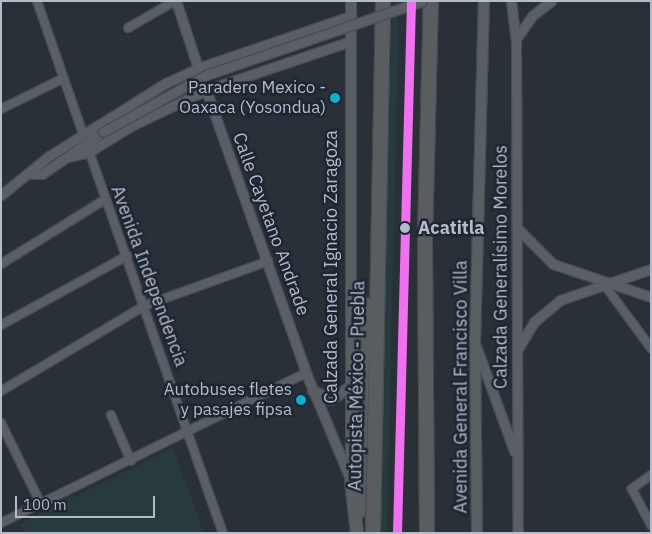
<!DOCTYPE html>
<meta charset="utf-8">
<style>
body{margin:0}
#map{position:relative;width:652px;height:534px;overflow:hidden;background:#2a3038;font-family:"IBM Plex Sans",sans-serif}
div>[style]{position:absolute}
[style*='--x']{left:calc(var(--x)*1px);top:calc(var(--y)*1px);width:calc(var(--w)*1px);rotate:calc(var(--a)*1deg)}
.green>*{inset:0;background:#273a3e}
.roads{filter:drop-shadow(1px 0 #484c53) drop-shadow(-1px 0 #484c53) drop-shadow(0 1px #484c53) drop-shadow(0 -1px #484c53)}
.minor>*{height:8px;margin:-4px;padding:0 4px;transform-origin:4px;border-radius:4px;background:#5a5e66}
.tertiary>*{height:9px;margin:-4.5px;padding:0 4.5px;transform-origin:4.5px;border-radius:4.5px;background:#5a5e66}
.secondary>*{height:10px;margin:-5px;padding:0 5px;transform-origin:5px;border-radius:5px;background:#595d64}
.trunk>*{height:12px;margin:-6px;padding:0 6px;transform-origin:6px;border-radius:6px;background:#5b5f64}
.motorway>*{height:14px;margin:-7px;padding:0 7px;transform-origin:7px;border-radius:7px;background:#5a5d60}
.bridges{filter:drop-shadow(1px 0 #484c53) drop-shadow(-1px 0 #484c53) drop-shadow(0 1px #484c53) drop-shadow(0 -1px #484c53)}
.tertiary-bridge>*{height:9px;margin:-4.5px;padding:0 4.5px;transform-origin:4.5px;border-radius:4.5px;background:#5a5e66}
.metro-1>*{height:9px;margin:-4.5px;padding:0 4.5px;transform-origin:4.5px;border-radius:4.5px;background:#f071ef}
.dots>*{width:14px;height:14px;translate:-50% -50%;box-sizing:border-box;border:2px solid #1d2633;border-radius:50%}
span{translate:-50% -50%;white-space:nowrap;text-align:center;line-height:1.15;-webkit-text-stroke:5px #1d2633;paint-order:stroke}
.bus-label{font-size:17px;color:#b4bcc9}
.right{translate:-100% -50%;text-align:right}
.street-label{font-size:18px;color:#b4bcc9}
.stop-label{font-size:18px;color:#b4bcc9;font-weight:700}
.left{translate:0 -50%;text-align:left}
.frame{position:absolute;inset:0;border:2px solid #b4bcc9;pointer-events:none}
.scale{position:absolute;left:15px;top:496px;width:140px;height:22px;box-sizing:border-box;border:2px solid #b4bcc9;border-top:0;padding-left:6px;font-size:15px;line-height:18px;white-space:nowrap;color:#b4bcc9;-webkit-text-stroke:4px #1d2633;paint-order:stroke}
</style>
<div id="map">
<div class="green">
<div style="clip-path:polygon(392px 1px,399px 1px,387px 533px,379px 533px)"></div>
<div style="clip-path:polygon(173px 448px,204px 533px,25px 533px,20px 524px)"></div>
</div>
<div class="roads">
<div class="minor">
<div style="--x:37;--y:1;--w:141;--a:70.9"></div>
<div style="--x:128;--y:28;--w:54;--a:-29.9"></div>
<div style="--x:1;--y:109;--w:70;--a:-26.2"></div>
<div style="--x:88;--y:148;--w:408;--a:70.7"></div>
<div style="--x:1;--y:264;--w:123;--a:-31.8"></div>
<div style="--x:603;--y:283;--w:81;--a:53.6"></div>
<div style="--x:1;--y:325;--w:144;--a:-28.7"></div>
<div style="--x:1;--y:391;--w:166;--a:-30.7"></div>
<div style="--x:144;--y:306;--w:132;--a:-19.9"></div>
<div style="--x:111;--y:415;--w:50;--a:66.5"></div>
<div style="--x:1;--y:423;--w:90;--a:63.7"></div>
<div style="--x:651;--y:475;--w:24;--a:144"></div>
<div style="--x:632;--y:489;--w:41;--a:62.2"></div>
<div style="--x:1;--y:523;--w:340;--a:-26.2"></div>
</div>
<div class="tertiary">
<div style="--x:176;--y:1;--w:71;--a:71.8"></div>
<div style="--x:511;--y:1;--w:38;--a:83"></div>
<div style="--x:516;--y:39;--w:494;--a:89.8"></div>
<div style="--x:516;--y:39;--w:29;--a:-55"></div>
<div style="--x:533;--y:15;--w:23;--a:-38"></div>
<div style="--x:206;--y:90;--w:300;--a:70.5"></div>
<div style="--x:306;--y:373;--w:117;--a:67.4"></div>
<div style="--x:69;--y:157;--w:21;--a:-14"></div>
<div style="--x:89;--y:152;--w:49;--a:-31.8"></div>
<div style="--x:131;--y:126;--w:83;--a:-25.6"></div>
<div style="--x:206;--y:90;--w:153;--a:-18.7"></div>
<div style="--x:32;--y:174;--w:10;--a:0"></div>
<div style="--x:42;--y:174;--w:74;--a:-34.5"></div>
<div style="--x:1;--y:195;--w:62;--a:-39.1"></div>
<div style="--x:49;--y:156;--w:138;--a:-32"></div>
<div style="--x:166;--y:83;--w:35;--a:-25"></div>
<div style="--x:198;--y:68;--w:162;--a:-18.8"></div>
<div style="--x:519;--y:230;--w:48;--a:45"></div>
<div style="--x:553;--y:264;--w:103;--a:18.6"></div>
<div style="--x:476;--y:346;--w:112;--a:70.1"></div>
<div style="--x:519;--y:347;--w:29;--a:-59"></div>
<div style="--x:534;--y:322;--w:34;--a:-40"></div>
<div style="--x:560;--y:300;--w:96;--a:-18.8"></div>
</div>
<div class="secondary">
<div style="--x:313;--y:391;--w:20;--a:27"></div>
<div style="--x:331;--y:400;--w:22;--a:-34"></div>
<div style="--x:351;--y:488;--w:487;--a:-90"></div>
<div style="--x:477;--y:533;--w:191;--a:-90.6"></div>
<div style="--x:475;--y:342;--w:341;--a:-88.5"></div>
</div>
<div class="trunk">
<div style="--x:351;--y:481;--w:52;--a:83.4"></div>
</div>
<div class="motorway">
<div style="--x:358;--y:512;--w:154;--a:-88.5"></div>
<div style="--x:362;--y:358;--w:53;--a:-82.5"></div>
<div style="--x:373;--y:533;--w:532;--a:-88.92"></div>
<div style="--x:427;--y:533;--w:294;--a:-90.4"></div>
<div style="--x:425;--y:239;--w:238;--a:-88.6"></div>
</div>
</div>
<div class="bridges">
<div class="tertiary-bridge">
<div style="--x:103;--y:132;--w:118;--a:-29"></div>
<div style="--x:206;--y:75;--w:228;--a:-18.9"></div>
</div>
</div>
<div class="metro-1">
<div style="--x:397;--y:533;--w:532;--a:-88.49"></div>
</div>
<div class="dots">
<div style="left:335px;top:98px;background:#0dafd3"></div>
<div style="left:405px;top:228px;background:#b4bcc9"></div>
<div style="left:301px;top:400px;background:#0dafd3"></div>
</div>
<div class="bus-label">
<span class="right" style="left:326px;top:98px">Paradero Mexico -<br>Oaxaca (Yosondua)</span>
<span class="right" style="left:292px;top:400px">Autobuses fletes<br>y pasajes fipsa</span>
</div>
<div class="street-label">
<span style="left:271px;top:224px;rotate:70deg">Calle Cayetano Andrade</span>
<span style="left:331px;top:267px;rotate:-90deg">Calzada General Ignacio Zaragoza</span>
<span style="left:501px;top:267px;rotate:-90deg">Calzada Generalísimo Morelos</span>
<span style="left:149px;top:276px;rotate:70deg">Avenida Independencia</span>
<span style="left:357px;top:386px;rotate:-89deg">Autopista México - Puebla</span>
<span style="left:461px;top:387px;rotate:-90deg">Avenida General Francisco Villa</span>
</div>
<div class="stop-label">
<span class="left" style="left:418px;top:228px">Acatitla</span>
</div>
<div class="frame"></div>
<div class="scale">100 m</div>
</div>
